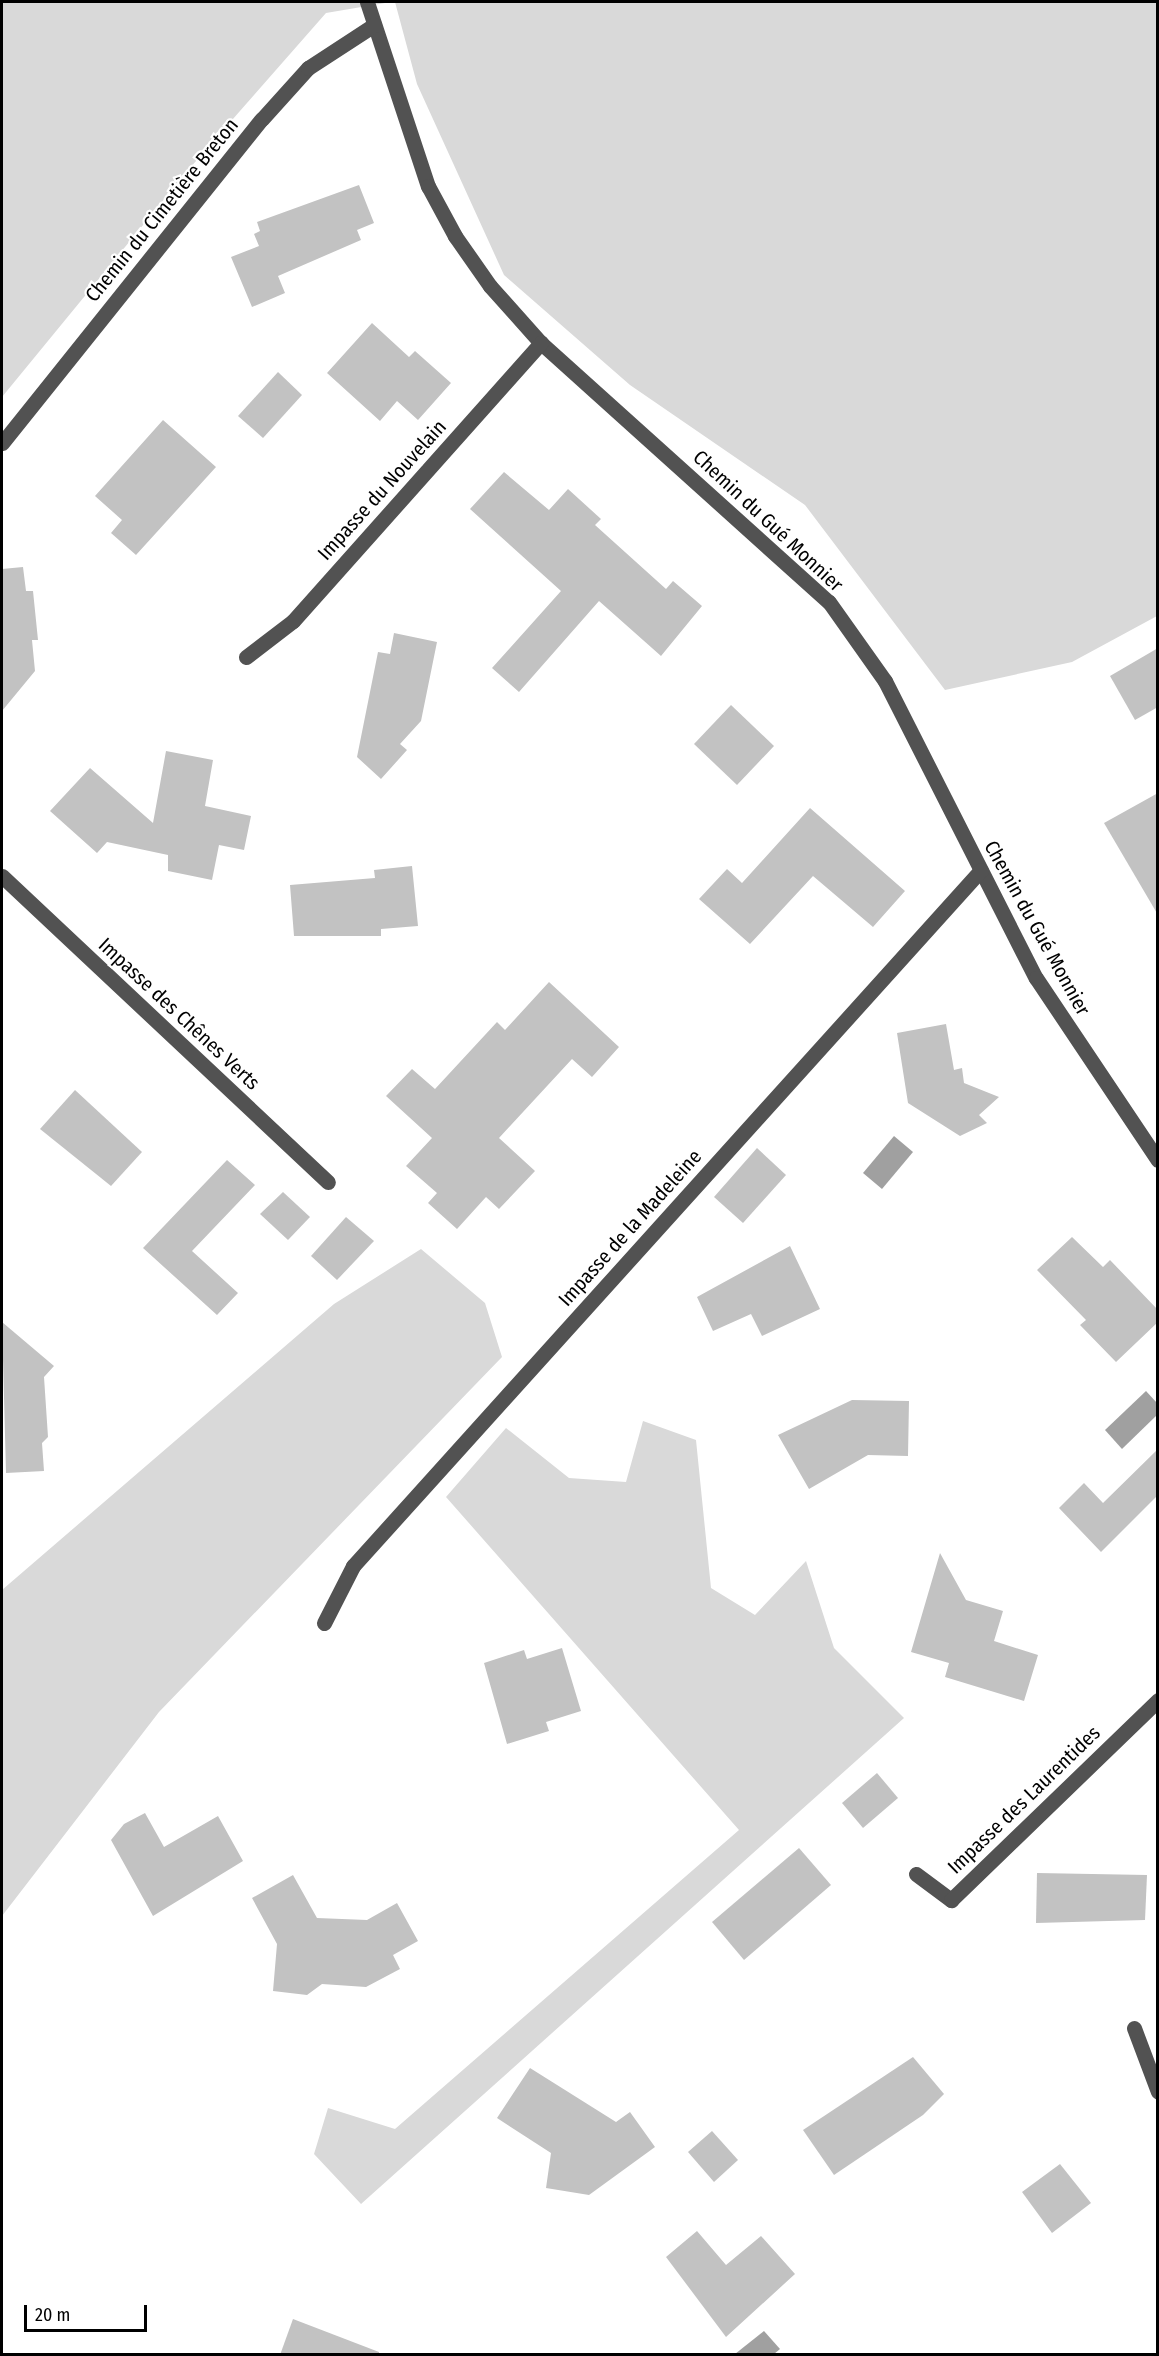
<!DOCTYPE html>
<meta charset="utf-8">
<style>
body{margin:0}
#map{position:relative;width:1159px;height:2356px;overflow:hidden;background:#fff;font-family:"Fira Sans Condensed",sans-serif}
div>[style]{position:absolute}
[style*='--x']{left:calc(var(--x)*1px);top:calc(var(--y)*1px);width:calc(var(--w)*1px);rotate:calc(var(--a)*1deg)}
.green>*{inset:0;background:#d9d9d9}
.water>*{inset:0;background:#a0a0a0}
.building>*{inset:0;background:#c2c2c2}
.minor>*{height:15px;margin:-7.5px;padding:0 7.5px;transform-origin:7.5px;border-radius:7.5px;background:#525252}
span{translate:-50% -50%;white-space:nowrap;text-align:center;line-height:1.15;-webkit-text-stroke:4.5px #fff;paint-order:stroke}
.street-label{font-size:20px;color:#000}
.frame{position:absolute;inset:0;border:3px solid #000;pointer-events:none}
.scale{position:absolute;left:24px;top:2305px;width:123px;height:27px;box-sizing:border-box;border:3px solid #000;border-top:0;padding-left:8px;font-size:18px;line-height:21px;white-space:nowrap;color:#000;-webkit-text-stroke:4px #fff;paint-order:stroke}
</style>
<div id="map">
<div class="green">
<div style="clip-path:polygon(2px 2px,391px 2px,326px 13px,189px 169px,2px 397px)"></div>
<div style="clip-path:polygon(395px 2px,1157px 2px,1157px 616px,1072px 662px,945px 690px,805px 505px,630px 385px,504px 275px,417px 84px)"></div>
<div style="clip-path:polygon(421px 1249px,485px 1303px,502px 1357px,159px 1712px,2px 1916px,2px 1590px,334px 1304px)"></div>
<div style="clip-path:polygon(643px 1421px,696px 1440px,711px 1588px,755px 1615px,806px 1561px,834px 1648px,904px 1718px,361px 2204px,314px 2154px,328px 2108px,395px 2129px,739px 1830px,446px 1497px,506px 1428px,569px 1478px,626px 1482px)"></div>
</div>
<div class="water">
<div style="clip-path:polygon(894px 1136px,913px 1152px,882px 1189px,863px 1173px)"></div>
<div style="clip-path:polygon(1146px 1391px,1157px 1403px,1157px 1415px,1122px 1449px,1105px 1430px)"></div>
<div style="clip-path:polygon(764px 2331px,780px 2349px,774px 2354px,735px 2354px)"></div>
</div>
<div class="building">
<div style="clip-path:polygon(359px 185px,374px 223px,357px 230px,361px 240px,278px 276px,285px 293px,252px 307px,231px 257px,259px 246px,254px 234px,260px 231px,257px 222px)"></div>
<div style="clip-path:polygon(372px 323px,409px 357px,415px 351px,451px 383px,418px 420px,397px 401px,380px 421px,327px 373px)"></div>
<div style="clip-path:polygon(278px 372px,302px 395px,263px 438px,238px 416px)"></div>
<div style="clip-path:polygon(163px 420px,216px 467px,136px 555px,111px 533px,122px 520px,95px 496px)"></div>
<div style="clip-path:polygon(504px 472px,549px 510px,568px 489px,601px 519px,595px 525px,666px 589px,673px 581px,702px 606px,661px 656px,599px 601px,519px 692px,492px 668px,561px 591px,470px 509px)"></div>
<div style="clip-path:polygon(23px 567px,26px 591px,33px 591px,38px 640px,32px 640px,35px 671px,2px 711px,2px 569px)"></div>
<div style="clip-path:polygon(394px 633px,437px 642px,421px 721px,400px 744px,407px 750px,381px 779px,357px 757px,378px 652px,390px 654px)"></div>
<div style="clip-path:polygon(1158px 648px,1158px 707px,1135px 720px,1110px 676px)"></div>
<div style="clip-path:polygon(731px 705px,774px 746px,737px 785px,694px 744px)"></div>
<div style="clip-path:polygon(166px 751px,213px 760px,205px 806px,251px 816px,244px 850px,219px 845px,212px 880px,168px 871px,168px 855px,107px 842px,97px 853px,50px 811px,90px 768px,153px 823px)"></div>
<div style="clip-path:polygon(1158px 793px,1158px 915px,1104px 823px)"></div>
<div style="clip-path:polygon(810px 808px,905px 891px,873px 927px,813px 876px,750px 944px,699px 899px,727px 869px,742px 883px)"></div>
<div style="clip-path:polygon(412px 866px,418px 926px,381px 929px,381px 936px,294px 936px,290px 885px,375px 878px,374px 870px)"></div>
<div style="clip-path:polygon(549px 982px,619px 1047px,592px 1077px,572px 1059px,499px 1138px,535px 1171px,499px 1209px,486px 1197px,457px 1229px,428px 1203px,437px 1193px,406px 1166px,432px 1138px,386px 1096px,412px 1069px,435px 1089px,497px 1022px,505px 1030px)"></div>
<div style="clip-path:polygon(946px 1024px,954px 1070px,962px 1068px,964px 1083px,999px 1097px,979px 1115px,987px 1123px,960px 1136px,908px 1103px,897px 1033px)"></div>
<div style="clip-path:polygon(75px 1090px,142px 1152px,111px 1186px,40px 1129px)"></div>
<div style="clip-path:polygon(757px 1148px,786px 1175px,743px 1223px,714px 1197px)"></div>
<div style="clip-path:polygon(227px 1160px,255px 1185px,192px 1251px,238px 1293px,217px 1315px,143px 1248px)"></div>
<div style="clip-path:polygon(283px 1192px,310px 1217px,288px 1240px,260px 1214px)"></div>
<div style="clip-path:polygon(346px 1217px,374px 1241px,337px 1280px,311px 1256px)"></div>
<div style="clip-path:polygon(1072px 1237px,1103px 1267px,1110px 1260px,1158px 1310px,1158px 1322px,1116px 1362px,1080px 1325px,1086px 1320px,1037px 1270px)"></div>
<div style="clip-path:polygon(790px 1246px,820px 1309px,762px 1336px,751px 1314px,713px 1331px,697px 1297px)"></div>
<div style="clip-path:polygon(2px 1322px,54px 1366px,44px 1377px,48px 1437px,42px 1443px,44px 1471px,6px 1473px)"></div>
<div style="clip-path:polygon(852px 1400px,909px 1401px,908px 1456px,868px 1455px,809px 1489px,778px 1435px)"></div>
<div style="clip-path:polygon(1158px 1449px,1158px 1495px,1101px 1552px,1059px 1508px,1084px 1483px,1103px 1503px)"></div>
<div style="clip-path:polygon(940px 1553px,966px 1600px,1003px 1611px,994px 1641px,1038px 1655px,1024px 1701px,945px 1677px,949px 1663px,911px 1652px)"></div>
<div style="clip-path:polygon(562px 1648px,581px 1711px,546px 1722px,549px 1731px,507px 1744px,484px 1663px,524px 1650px,527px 1659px)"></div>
<div style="clip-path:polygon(877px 1773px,898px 1798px,863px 1828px,842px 1803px)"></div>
<div style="clip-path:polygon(145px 1813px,164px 1847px,218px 1816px,243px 1861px,153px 1916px,111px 1840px,124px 1824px)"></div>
<div style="clip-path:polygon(799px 1848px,831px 1885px,744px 1960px,712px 1922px)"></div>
<div style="clip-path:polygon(1037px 1873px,1147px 1875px,1145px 1920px,1036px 1923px)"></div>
<div style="clip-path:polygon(293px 1875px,317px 1918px,367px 1920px,397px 1903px,418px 1941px,393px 1955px,400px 1969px,366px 1987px,322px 1984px,307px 1995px,273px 1991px,277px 1944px,252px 1898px)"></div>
<div style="clip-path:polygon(913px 2057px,944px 2094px,923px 2115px,834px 2175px,803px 2130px)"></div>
<div style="clip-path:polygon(530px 2068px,616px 2122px,630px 2112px,655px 2147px,589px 2195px,546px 2188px,551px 2153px,497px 2118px)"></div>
<div style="clip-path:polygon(712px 2131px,738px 2160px,714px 2182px,688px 2152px)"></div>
<div style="clip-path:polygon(1060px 2164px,1091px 2203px,1052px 2233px,1022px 2192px)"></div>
<div style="clip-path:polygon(697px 2231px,726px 2265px,761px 2236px,795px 2274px,726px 2337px,666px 2257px)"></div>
<div style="clip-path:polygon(293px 2319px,379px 2352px,379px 2355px,280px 2355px)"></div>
</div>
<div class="minor">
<div style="--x:367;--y:2;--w:194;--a:71.7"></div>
<div style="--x:428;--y:186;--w:57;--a:61.6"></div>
<div style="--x:455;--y:236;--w:61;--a:55"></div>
<div style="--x:490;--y:286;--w:76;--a:48.2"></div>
<div style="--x:541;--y:343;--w:387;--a:42"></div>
<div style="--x:829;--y:602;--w:97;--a:54.7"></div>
<div style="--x:885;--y:681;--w:333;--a:63.1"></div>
<div style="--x:1036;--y:978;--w:219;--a:56.2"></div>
<div style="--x:2;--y:443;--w:415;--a:-51.3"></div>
<div style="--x:262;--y:119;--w:69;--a:-48"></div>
<div style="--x:308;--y:68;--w:79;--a:-33.1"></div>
<div style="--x:246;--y:657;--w:59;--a:-37.5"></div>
<div style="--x:293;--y:621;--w:373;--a:-48.3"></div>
<div style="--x:2;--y:876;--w:447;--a:43.2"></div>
<div style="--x:324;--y:1623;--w:64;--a:-63"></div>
<div style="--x:353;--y:1566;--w:937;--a:-47.94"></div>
<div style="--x:916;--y:1874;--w:44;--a:36.6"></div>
<div style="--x:951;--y:1900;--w:288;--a:-44"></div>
<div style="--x:1134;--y:2028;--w:68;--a:69.4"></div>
</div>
<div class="street-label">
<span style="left:162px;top:210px;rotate:-51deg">Chemin du Cimetière Breton</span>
<span style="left:382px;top:490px;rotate:-48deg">Impasse du Nouvelain</span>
<span style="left:768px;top:521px;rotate:43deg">Chemin du Gué Monnier</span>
<span style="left:1037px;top:928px;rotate:61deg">Chemin du Gué Monnier</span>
<span style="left:179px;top:1014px;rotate:43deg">Impasse des Chênes Verts</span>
<span style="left:630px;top:1228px;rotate:-48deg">Impasse de la Madeleine</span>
<span style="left:1024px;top:1800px;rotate:-44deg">Impasse des Laurentides</span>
</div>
<div class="frame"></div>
<div class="scale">20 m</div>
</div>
